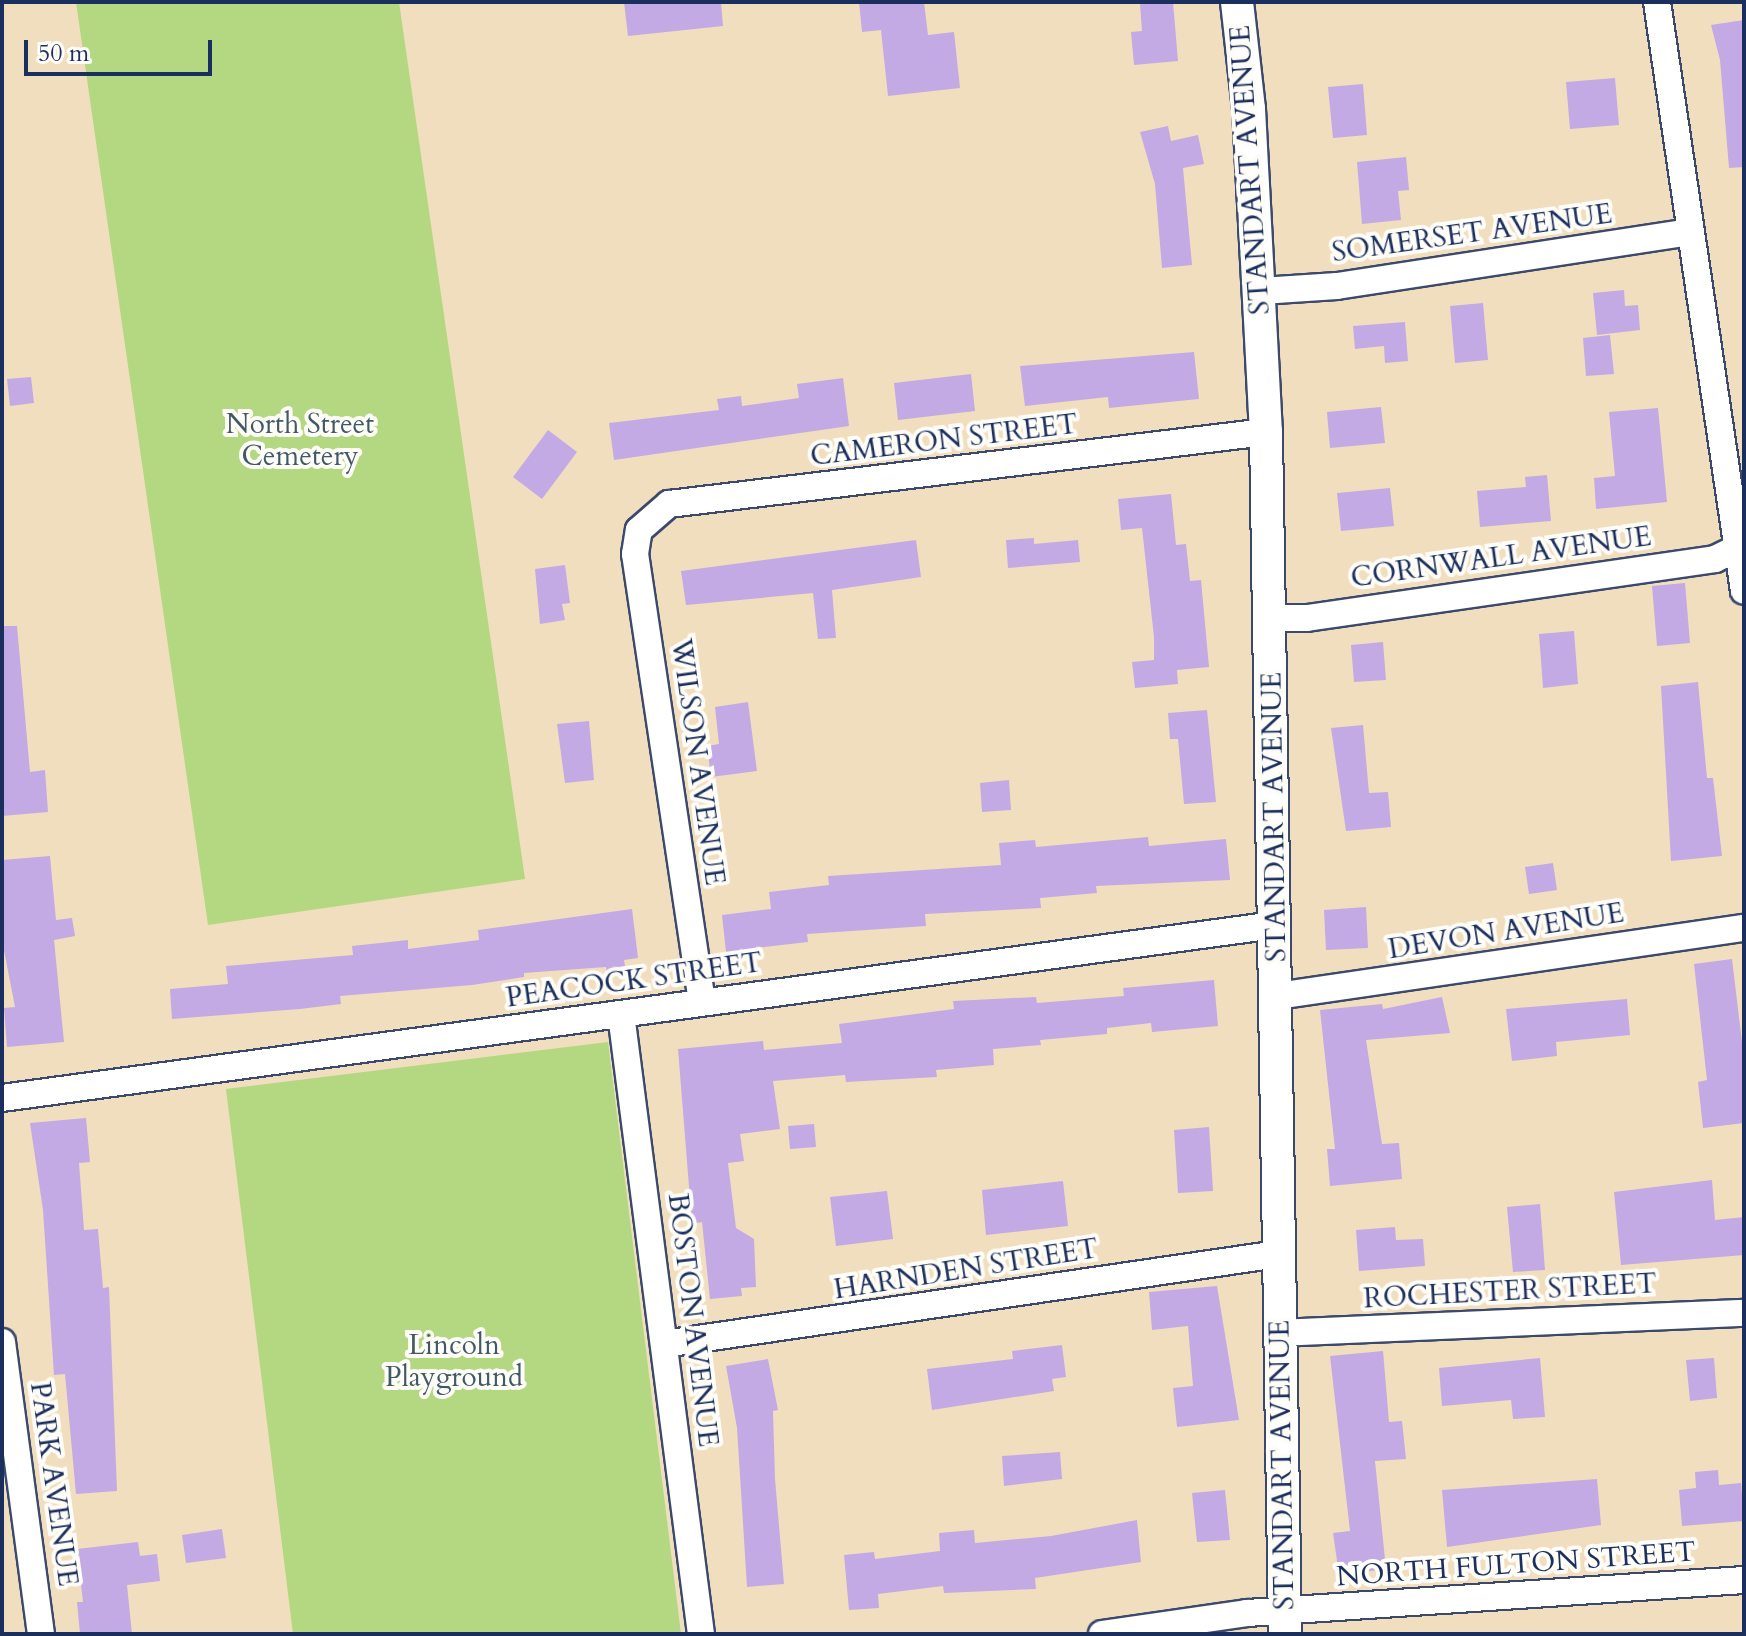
<!DOCTYPE html>
<style>
body{margin:0}
#map{position:relative;width:1746px;height:1636px;overflow:hidden;background:#f1debe;font-family:Cardo,serif}
div>[style]{position:absolute}
[style*='--x']{left:calc(var(--x)*1px);top:calc(var(--y)*1px);width:calc(var(--w)*1px);rotate:calc(var(--a)*1deg)}
.green>*{inset:0;background:#b3d881}
.building>*{inset:0;background:#c3aae4}
.roads{filter:drop-shadow(2px 0 #3b496c) drop-shadow(-2px 0 #3b496c) drop-shadow(0 2px #3b496c) drop-shadow(0 -2px #3b496c)}
.minor>*{height:26px;margin:-13px;padding:0 13px;transform-origin:13px;border-radius:13px;background:#fff}
.tertiary>*{height:32px;margin:-16px;padding:0 16px;transform-origin:16px;border-radius:16px;background:#fff}
span{translate:-50% -50%;white-space:nowrap;text-align:center;line-height:1.15;-webkit-text-stroke:8px #fdfcf7;paint-order:stroke}
.street-label{font-size:28px;color:#1b2f5e}
.park-label{font-size:28px;color:#415967}
.frame{position:absolute;inset:0;border:4px solid #1b2f5e;pointer-events:none}
.scale{position:absolute;left:24px;top:40px;width:188px;height:36px;box-sizing:border-box;border:4px solid #1b2f5e;border-top:0;padding-left:10px;font-size:24px;line-height:28px;white-space:nowrap;color:#1b2f5e;-webkit-text-stroke:6px #fdfcf7;paint-order:stroke}
</style>
<div id="map">
<div class="green">
<div style="clip-path:polygon(76px 2px,399px 2px,525px 879px,208px 925px)"></div>
<div style="clip-path:polygon(608px 1042px,681px 1634px,293px 1634px,226px 1089px)"></div>
</div>
<div class="building">
<div style="clip-path:polygon(624px 2px,721px 2px,723px 26px,628px 36px)"></div>
<div style="clip-path:polygon(859px 2px,924px 2px,928px 35px,954px 32px,960px 88px,888px 96px,881px 30px,862px 32px)"></div>
<div style="clip-path:polygon(1173px 2px,1178px 61px,1134px 65px,1131px 32px,1142px 31px,1140px 4px)"></div>
<div style="clip-path:polygon(1744px 20px,1744px 167px,1729px 168px,1720px 60px,1711px 25px)"></div>
<div style="clip-path:polygon(1615px 78px,1619px 125px,1570px 129px,1566px 82px)"></div>
<div style="clip-path:polygon(1363px 84px,1367px 135px,1333px 138px,1328px 87px)"></div>
<div style="clip-path:polygon(1168px 126px,1171px 141px,1198px 135px,1204px 164px,1183px 168px,1192px 265px,1162px 268px,1155px 184px,1140px 132px)"></div>
<div style="clip-path:polygon(1406px 157px,1409px 190px,1398px 191px,1401px 220px,1362px 224px,1357px 162px)"></div>
<div style="clip-path:polygon(1624px 290px,1625px 306px,1638px 305px,1640px 330px,1597px 335px,1593px 293px)"></div>
<div style="clip-path:polygon(1483px 303px,1488px 360px,1455px 363px,1450px 306px)"></div>
<div style="clip-path:polygon(1405px 322px,1408px 361px,1385px 363px,1384px 346px,1355px 349px,1353px 326px)"></div>
<div style="clip-path:polygon(1610px 335px,1614px 374px,1586px 376px,1583px 338px)"></div>
<div style="clip-path:polygon(1194px 352px,1199px 399px,1109px 408px,1108px 397px,1025px 406px,1020px 366px)"></div>
<div style="clip-path:polygon(971px 374px,975px 411px,898px 420px,894px 383px)"></div>
<div style="clip-path:polygon(31px 377px,34px 403px,10px 406px,7px 379px)"></div>
<div style="clip-path:polygon(843px 378px,849px 426px,614px 460px,609px 423px,719px 410px,717px 399px,741px 396px,742px 406px,799px 398px,797px 384px)"></div>
<div style="clip-path:polygon(1381px 407px,1385px 443px,1330px 448px,1327px 412px)"></div>
<div style="clip-path:polygon(1658px 408px,1667px 502px,1596px 509px,1594px 478px,1615px 476px,1609px 412px)"></div>
<div style="clip-path:polygon(548px 430px,577px 452px,542px 499px,513px 477px)"></div>
<div style="clip-path:polygon(1547px 475px,1551px 521px,1480px 527px,1477px 491px,1526px 487px,1525px 477px)"></div>
<div style="clip-path:polygon(1390px 488px,1394px 526px,1341px 531px,1337px 493px)"></div>
<div style="clip-path:polygon(1171px 494px,1176px 545px,1186px 544px,1190px 581px,1201px 580px,1209px 667px,1177px 670px,1178px 684px,1135px 688px,1132px 662px,1154px 660px,1154px 637px,1142px 528px,1121px 530px,1118px 499px)"></div>
<div style="clip-path:polygon(1034px 538px,1034px 544px,1078px 540px,1080px 562px,1008px 568px,1006px 540px)"></div>
<div style="clip-path:polygon(916px 540px,921px 577px,832px 590px,836px 638px,818px 639px,813px 593px,686px 605px,681px 571px)"></div>
<div style="clip-path:polygon(565px 565px,570px 603px,562px 604px,565px 620px,540px 624px,535px 569px)"></div>
<div style="clip-path:polygon(1685px 583px,1690px 643px,1657px 646px,1652px 586px)"></div>
<div style="clip-path:polygon(2px 626px,17px 626px,30px 772px,45px 770px,48px 812px,2px 816px)"></div>
<div style="clip-path:polygon(1574px 631px,1578px 684px,1543px 688px,1539px 634px)"></div>
<div style="clip-path:polygon(1383px 642px,1386px 680px,1354px 682px,1351px 645px)"></div>
<div style="clip-path:polygon(1698px 682px,1707px 778px,1713px 778px,1722px 856px,1671px 861px,1661px 686px)"></div>
<div style="clip-path:polygon(748px 702px,757px 771px,711px 777px,707px 746px,719px 744px,715px 707px)"></div>
<div style="clip-path:polygon(1207px 710px,1216px 802px,1184px 804px,1178px 739px,1170px 739px,1168px 713px)"></div>
<div style="clip-path:polygon(589px 721px,594px 780px,565px 783px,557px 724px)"></div>
<div style="clip-path:polygon(1363px 725px,1369px 793px,1388px 792px,1391px 827px,1346px 831px,1331px 728px)"></div>
<div style="clip-path:polygon(1009px 780px,1011px 810px,982px 812px,980px 783px)"></div>
<div style="clip-path:polygon(1148px 837px,1149px 846px,1226px 839px,1230px 880px,1096px 886px,1097px 893px,1040px 898px,1041px 908px,925px 914px,926px 926px,807px 934px,808px 942px,756px 948px,758px 958px,727px 961px,722px 915px,771px 909px,769px 892px,829px 885px,828px 876px,1001px 865px,999px 843px,1035px 840px,1036px 847px)"></div>
<div style="clip-path:polygon(50px 856px,56px 920px,72px 918px,75px 936px,54px 940px,64px 1042px,7px 1047px,4px 1008px,15px 1007px,2px 940px,2px 860px)"></div>
<div style="clip-path:polygon(1553px 863px,1557px 890px,1529px 894px,1525px 867px)"></div>
<div style="clip-path:polygon(1366px 907px,1368px 948px,1326px 950px,1324px 910px)"></div>
<div style="clip-path:polygon(632px 909px,638px 958px,624px 960px,626px 972px,607px 974px,606px 967px,524px 973px,524px 977px,472px 985px,340px 996px,341px 1004px,300px 1009px,172px 1019px,170px 989px,228px 984px,226px 966px,353px 955px,352px 946px,408px 940px,408px 949px,479px 940px,478px 930px)"></div>
<div style="clip-path:polygon(1732px 959px,1744px 1059px,1744px 1123px,1703px 1128px,1698px 1082px,1707px 1080px,1694px 964px)"></div>
<div style="clip-path:polygon(1214px 980px,1218px 1026px,1152px 1032px,1151px 1023px,1107px 1028px,1107px 1034px,1040px 1040px,1041px 1045px,993px 1049px,994px 1065px,936px 1070px,937px 1077px,846px 1082px,845px 1075px,773px 1081px,780px 1129px,740px 1134px,744px 1161px,728px 1163px,736px 1228px,754px 1239px,756px 1287px,741px 1288px,742px 1296px,710px 1299px,702px 1222px,692px 1224px,678px 1049px,763px 1041px,764px 1050px,842px 1043px,839px 1024px,954px 1009px,953px 1001px,1036px 997px,1037px 1003px,1124px 996px,1123px 988px)"></div>
<div style="clip-path:polygon(1442px 997px,1450px 1033px,1366px 1040px,1382px 1144px,1399px 1143px,1402px 1179px,1330px 1186px,1327px 1149px,1335px 1149px,1320px 1010px,1382px 1004px,1383px 1009px)"></div>
<div style="clip-path:polygon(1627px 999px,1630px 1035px,1556px 1042px,1557px 1056px,1512px 1061px,1506px 1009px)"></div>
<div style="clip-path:polygon(86px 1118px,90px 1162px,79px 1163px,84px 1230px,98px 1229px,103px 1288px,109px 1287px,117px 1491px,76px 1494px,65px 1374px,54px 1375px,43px 1210px,30px 1123px)"></div>
<div style="clip-path:polygon(814px 1124px,816px 1147px,790px 1149px,788px 1126px)"></div>
<div style="clip-path:polygon(1209px 1127px,1213px 1191px,1178px 1193px,1174px 1130px)"></div>
<div style="clip-path:polygon(1712px 1180px,1715px 1220px,1744px 1217px,1744px 1255px,1621px 1265px,1614px 1192px)"></div>
<div style="clip-path:polygon(1063px 1181px,1068px 1226px,986px 1235px,982px 1190px)"></div>
<div style="clip-path:polygon(887px 1191px,893px 1239px,836px 1246px,830px 1197px)"></div>
<div style="clip-path:polygon(1540px 1204px,1545px 1270px,1513px 1272px,1507px 1207px)"></div>
<div style="clip-path:polygon(1395px 1227px,1396px 1240px,1423px 1239px,1425px 1266px,1359px 1271px,1356px 1230px)"></div>
<div style="clip-path:polygon(1217px 1286px,1239px 1420px,1177px 1427px,1173px 1388px,1193px 1386px,1188px 1326px,1152px 1330px,1149px 1292px)"></div>
<div style="clip-path:polygon(1062px 1345px,1066px 1377px,1052px 1379px,1054px 1391px,932px 1410px,927px 1369px,1013px 1359px,1012px 1351px)"></div>
<div style="clip-path:polygon(1383px 1351px,1389px 1422px,1402px 1421px,1406px 1459px,1375px 1461px,1386px 1569px,1339px 1575px,1333px 1533px,1350px 1531px,1330px 1356px)"></div>
<div style="clip-path:polygon(1540px 1358px,1545px 1417px,1513px 1419px,1511px 1400px,1442px 1406px,1439px 1368px)"></div>
<div style="clip-path:polygon(1714px 1358px,1717px 1398px,1690px 1401px,1686px 1360px)"></div>
<div style="clip-path:polygon(768px 1359px,778px 1410px,773px 1411px,775px 1479px,784px 1584px,747px 1587px,737px 1428px,726px 1366px)"></div>
<div style="clip-path:polygon(1060px 1452px,1062px 1479px,1004px 1486px,1002px 1456px)"></div>
<div style="clip-path:polygon(1718px 1470px,1719px 1485px,1741px 1483px,1744px 1521px,1682px 1526px,1679px 1490px,1696px 1488px,1695px 1472px)"></div>
<div style="clip-path:polygon(1597px 1479px,1601px 1525px,1447px 1547px,1442px 1490px)"></div>
<div style="clip-path:polygon(1225px 1490px,1230px 1540px,1197px 1542px,1192px 1493px)"></div>
<div style="clip-path:polygon(1137px 1520px,1141px 1562px,1035px 1578px,1036px 1589px,944px 1593px,943px 1586px,878px 1594px,879px 1608px,849px 1610px,844px 1555px,874px 1552px,875px 1559px,940px 1551px,939px 1533px,974px 1530px,975px 1543px,1051px 1536px)"></div>
<div style="clip-path:polygon(222px 1529px,226px 1558px,186px 1563px,182px 1535px)"></div>
<div style="clip-path:polygon(138px 1542px,140px 1556px,157px 1554px,160px 1581px,127px 1585px,132px 1634px,80px 1634px,77px 1602px,83px 1602px,77px 1549px)"></div>
</div>
<div class="roads">
<div class="minor">
<div style="--x:1657;--y:2;--w:595;--a:81.6"></div>
<div style="--x:1261;--y:291;--w:76;--a:-3.8"></div>
<div style="--x:1337;--y:286;--w:358;--a:-8.7"></div>
<div style="--x:1271;--y:618;--w:36;--a:0"></div>
<div style="--x:1307;--y:618;--w:412;--a:-8.2"></div>
<div style="--x:1715;--y:559;--w:25;--a:-26"></div>
<div style="--x:1277;--y:996;--w:472;--a:-8.3"></div>
<div style="--x:702;--y:1002;--w:453;--a:-98.5"></div>
<div style="--x:635;--y:554;--w:24;--a:-81"></div>
<div style="--x:639;--y:530;--w:40;--a:-41"></div>
<div style="--x:669;--y:504;--w:601;--a:-6.88"></div>
<div style="--x:621;--y:1014;--w:625;--a:82.65"></div>
<div style="--x:2;--y:1098;--w:1285;--a:-7.74"></div>
<div style="--x:1279;--y:1333;--w:465;--a:-2.5"></div>
<div style="--x:2;--y:1342;--w:295;--a:82.4"></div>
<div style="--x:664;--y:1344;--w:621;--a:-8.34"></div>
<div style="--x:1102;--y:1634;--w:147;--a:-8.2"></div>
<div style="--x:1247;--y:1613;--w:498;--a:-3.8"></div>
</div>
<div class="tertiary">
<div style="--x:1237;--y:2;--w:108;--a:83.6"></div>
<div style="--x:1249;--y:109;--w:323;--a:87"></div>
<div style="--x:1266;--y:432;--w:1202;--a:89.09"></div>
</div>
</div>
<div class="street-label">
<span style="left:1250px;top:170px;rotate:-94deg">STANDART AVENUE</span>
<span style="left:1472px;top:233px;rotate:-8deg">SOMERSET AVENUE</span>
<span style="left:944px;top:440px;rotate:-7deg">CAMERON STREET</span>
<span style="left:1501px;top:557px;rotate:-8deg">CORNWALL AVENUE</span>
<span style="left:698px;top:762px;rotate:82deg">WILSON AVENUE</span>
<span style="left:1274px;top:817px;rotate:-91deg">STANDART AVENUE</span>
<span style="left:1506px;top:931px;rotate:-9deg">DEVON AVENUE</span>
<span style="left:634px;top:980px;rotate:-8deg">PEACOCK STREET</span>
<span style="left:966px;top:1269px;rotate:-9deg">HARNDEN STREET</span>
<span style="left:1510px;top:1291px;rotate:-3deg">ROCHESTER STREET</span>
<span style="left:693px;top:1320px;rotate:83deg">BOSTON AVENUE</span>
<span style="left:1282px;top:1465px;rotate:-91deg">STANDART AVENUE</span>
<span style="left:54px;top:1484px;rotate:82deg">PARK AVENUE</span>
<span style="left:1516px;top:1564px;rotate:-4deg">NORTH FULTON STREET</span>
</div>
<div class="park-label">
<span style="left:300px;top:440px">North Street<br>Cemetery</span>
<span style="left:454px;top:1361px">Lincoln<br>Playground</span>
</div>
<div class="frame"></div>
<div class="scale">50 m</div>
</div>
